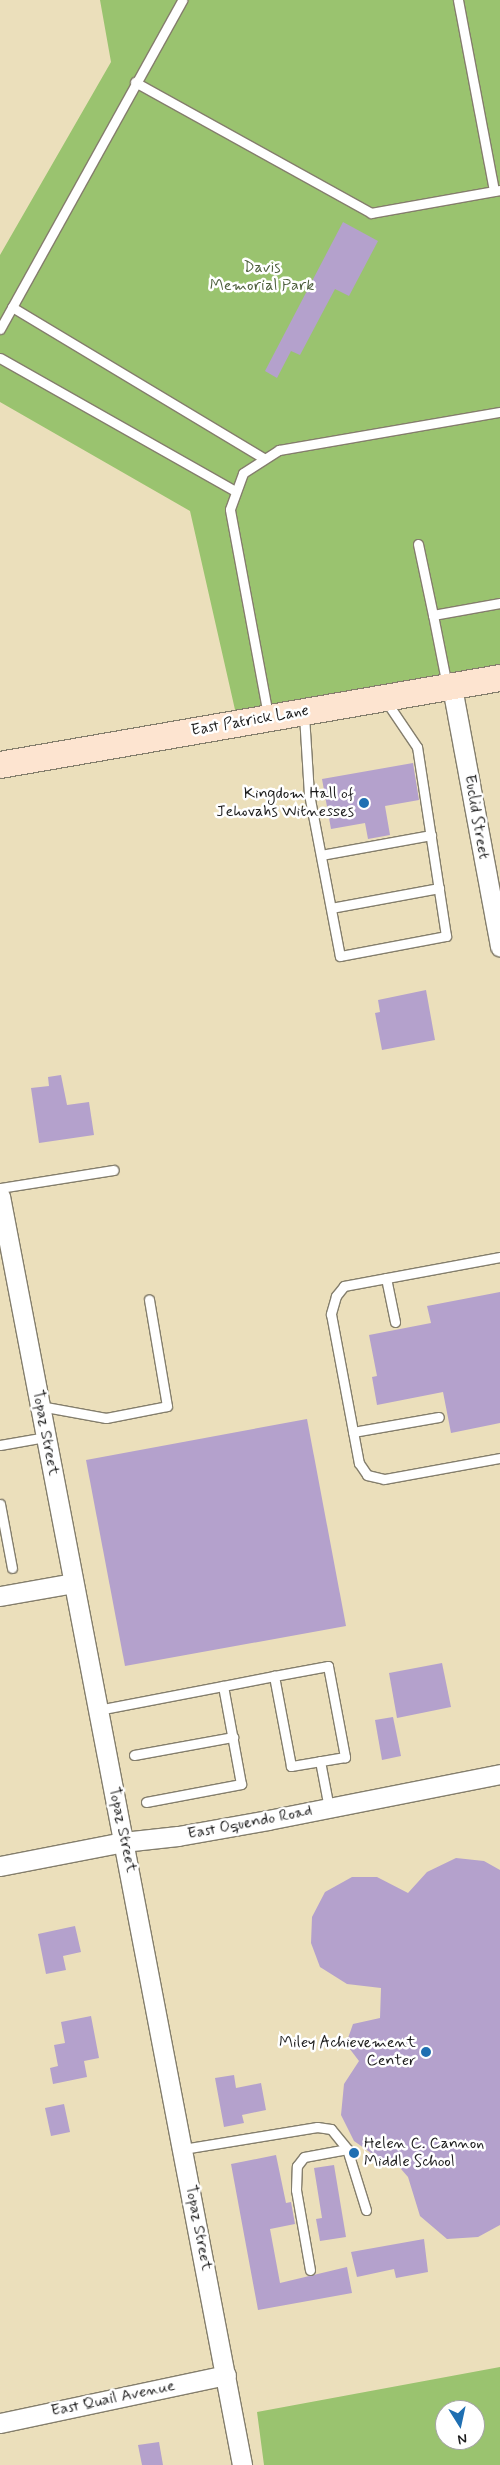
<!DOCTYPE html>
<style>
body{margin:0}
#map{position:relative;width:500px;height:2465px;overflow:hidden;background:#ebdfbb;font-family:Mynerve,sans-serif}
div>[style]{position:absolute}
[style*='--x']{left:calc(var(--x)*1px);top:calc(var(--y)*1px);width:calc(var(--w)*1px);rotate:calc(var(--a)*1deg)}
.green>*{inset:0;background:#9ac36f}
.building>*{inset:0;background:#b4a1cc}
.roads{filter:drop-shadow(1px 0 #847e6c) drop-shadow(-1px 0 #847e6c) drop-shadow(0 1px #847e6c) drop-shadow(0 -1px #847e6c)}
.service>*{height:9px;margin:-4.5px;padding:0 4.5px;transform-origin:4.5px;border-radius:4.5px;background:#fff}
.minor>*{height:19px;margin:-9.5px;padding:0 9.5px;transform-origin:9.5px;border-radius:9.5px;background:#fff}
.secondary>*{height:26px;margin:-13px;padding:0 13px;transform-origin:13px;border-radius:13px;background:#fde4d0}
.dots>*{width:14px;height:14px;translate:-50% -50%;box-sizing:border-box;border:2px solid #fff;border-radius:50%}
span{translate:-50% -50%;white-space:nowrap;text-align:center;line-height:1.15;-webkit-text-stroke:5px #fff;paint-order:stroke}
.park-label{font-size:16px;color:#4e5f3d}
.street-label{font-size:16px;color:#1c1c1c}
.poi-label{font-size:16px;color:#1c1c1c}
.right{translate:-100% -50%;text-align:right}
.left{translate:0 -50%;text-align:left}
.north{position:absolute;left:435px;top:2400px;width:50px;height:50px;box-sizing:border-box;background:#fff;border:1px solid #a4a4a4;border-radius:50%;rotate:170deg;font-size:14px;font-weight:700;line-height:20px;text-align:center;color:#1c1c1c}
.north::after{content:'';display:block;margin:auto;width:18px;height:22px;background:#1f6fb2;clip-path:polygon(50% 0,100% 100%,50% 72%,0 100%)}
</style>
<div id="map">
<div class="green">
<div style="clip-path:polygon(100px 0,500px 0,500px 678px,238px 723px,190px 511px,0 402px,0 255px,111px 62px)"></div>
<div style="clip-path:polygon(evenodd,500px 2367px,500px 2465px,264px 2465px,257px 2412px,500px 2367px,445px 2410px,475px 2410px,475px 2440px,445px 2440px,445px 2410px)"></div>
</div>
<div class="building">
<div style="clip-path:polygon(343px 222px,378px 241px,349px 296px,335px 289px,300px 355px,291px 351px,277px 378px,265px 371px)"></div>
<div style="clip-path:polygon(413px 763px,419px 800px,385px 806px,390px 835px,368px 839px,365px 823px,331px 829px,322px 779px)"></div>
<div style="clip-path:polygon(426px 990px,435px 1040px,382px 1050px,375px 1013px,380px 1012px,378px 1000px)"></div>
<div style="clip-path:polygon(61px 1075px,67px 1105px,89px 1102px,94px 1135px,39px 1143px,31px 1088px,49px 1086px,48px 1077px)"></div>
<div style="clip-path:polygon(500px 1292px,500px 1423px,451px 1433px,443px 1392px,377px 1405px,372px 1377px,377px 1376px,369px 1335px,431px 1323px,427px 1306px)"></div>
<div style="clip-path:polygon(307px 1419px,346px 1626px,125px 1666px,86px 1460px)"></div>
<div style="clip-path:polygon(442px 1663px,451px 1707px,397px 1718px,389px 1673px)"></div>
<div style="clip-path:polygon(393px 1717px,401px 1756px,382px 1760px,375px 1720px)"></div>
<div style="clip-path:polygon(456px 1858px,484px 1861px,500px 1870px,500px 2225px,478px 2237px,447px 2239px,420px 2216px,408px 2177px,394px 2161px,378px 2158px,354px 2141px,341px 2115px,344px 2084px,359px 2061px,346px 2044px,353px 2024px,380px 2018px,381px 1988px,347px 1984px,320px 1967px,311px 1943px,312px 1917px,325px 1892px,352px 1877px,377px 1877px,408px 1893px,427px 1872px)"></div>
<div style="clip-path:polygon(75px 1926px,81px 1952px,63px 1956px,66px 1970px,46px 1974px,38px 1934px)"></div>
<div style="clip-path:polygon(91px 2016px,99px 2058px,84px 2061px,87px 2077px,53px 2084px,50px 2068px,58px 2066px,54px 2045px,65px 2043px,61px 2022px)"></div>
<div style="clip-path:polygon(234px 2075px,236px 2088px,261px 2083px,266px 2110px,242px 2115px,244px 2123px,224px 2127px,215px 2078px)"></div>
<div style="clip-path:polygon(64px 2104px,70px 2132px,51px 2136px,45px 2108px)"></div>
<div style="clip-path:polygon(276px 2155px,286px 2203px,291px 2202px,295px 2224px,270px 2229px,280px 2283px,347px 2267px,352px 2293px,258px 2310px,231px 2164px)"></div>
<div style="clip-path:polygon(334px 2165px,346px 2237px,320px 2241px,316px 2219px,322px 2218px,314px 2168px)"></div>
<div style="clip-path:polygon(424px 2239px,428px 2272px,396px 2278px,394px 2269px,357px 2277px,351px 2252px)"></div>
<div style="clip-path:polygon(159px 2442px,163px 2465px,142px 2465px,138px 2445px)"></div>
</div>
<div class="roads">
<div class="service">
<div style="--x:458;--y:0;--w:194;--a:79.3"></div>
<div style="--x:135;--y:82;--w:270;--a:29"></div>
<div style="--x:371;--y:213;--w:131;--a:-10.1"></div>
<div style="--x:12;--y:307;--w:293;--a:31"></div>
<div style="--x:0;--y:329;--w:376;--a:-61"></div>
<div style="--x:0;--y:358;--w:270;--a:29.5"></div>
<div style="--x:418;--y:544;--w:73;--a:78.1"></div>
<div style="--x:433;--y:615;--w:68;--a:-10.2"></div>
<div style="--x:433;--y:615;--w:72;--a:78.8"></div>
<div style="--x:268;--y:715;--w:209;--a:-100.5"></div>
<div style="--x:230;--y:509;--w:38;--a:-70"></div>
<div style="--x:243;--y:473;--w:43;--a:-32.6"></div>
<div style="--x:279;--y:450;--w:224;--a:-9.8"></div>
<div style="--x:304;--y:715;--w:79;--a:86.4"></div>
<div style="--x:309;--y:794;--w:165;--a:79.2"></div>
<div style="--x:340;--y:956;--w:108;--a:-10.7"></div>
<div style="--x:446;--y:936;--w:191;--a:-98.7"></div>
<div style="--x:417;--y:747;--w:55;--a:-124"></div>
<div style="--x:321;--y:855;--w:112;--a:-10.3"></div>
<div style="--x:331;--y:908;--w:110;--a:-10.5"></div>
<div style="--x:0;--y:1188;--w:115;--a:-9"></div>
<div style="--x:500;--y:1257;--w:159;--a:169.5"></div>
<div style="--x:344;--y:1286;--w:13;--a:129"></div>
<div style="--x:336;--y:1296;--w:19;--a:106"></div>
<div style="--x:331;--y:1314;--w:152;--a:79.4"></div>
<div style="--x:359;--y:1463;--w:14;--a:56"></div>
<div style="--x:367;--y:1475;--w:17;--a:13"></div>
<div style="--x:384;--y:1479;--w:118;--a:-10.3"></div>
<div style="--x:386;--y:1278;--w:45;--a:78.4"></div>
<div style="--x:40;--y:1406;--w:67;--a:10.3"></div>
<div style="--x:106;--y:1418;--w:62;--a:-11.1"></div>
<div style="--x:167;--y:1406;--w:108;--a:-99.6"></div>
<div style="--x:353;--y:1432;--w:87;--a:-9.9"></div>
<div style="--x:0;--y:1445;--w:47;--a:-9.9"></div>
<div style="--x:0;--y:1504;--w:65;--a:79.4"></div>
<div style="--x:98;--y:1710;--w:127;--a:-10.9"></div>
<div style="--x:223;--y:1686;--w:52;--a:-11.1"></div>
<div style="--x:274;--y:1676;--w:55;--a:-10.5"></div>
<div style="--x:328;--y:1666;--w:93;--a:79.4"></div>
<div style="--x:345;--y:1757;--w:55;--a:170.5"></div>
<div style="--x:291;--y:1766;--w:92;--a:-100.7"></div>
<div style="--x:134;--y:1755;--w:101;--a:-10.3"></div>
<div style="--x:320;--y:1761;--w:48;--a:79.2"></div>
<div style="--x:146;--y:1802;--w:97;--a:-10.7"></div>
<div style="--x:241;--y:1784;--w:100;--a:-100.4"></div>
<div style="--x:183;--y:2149;--w:136;--a:-9.3"></div>
<div style="--x:317;--y:2127;--w:14;--a:8"></div>
<div style="--x:331;--y:2129;--w:26;--a:51"></div>
<div style="--x:347;--y:2149;--w:64;--a:72.7"></div>
<div style="--x:310;--y:2270;--w:81;--a:-99.9"></div>
<div style="--x:296;--y:2190;--w:24;--a:-88"></div>
<div style="--x:297;--y:2166;--w:11;--a:-52"></div>
<div style="--x:304;--y:2157;--w:44;--a:-10.5"></div>
</div>
<div class="minor">
<div style="--x:452;--y:687;--w:264;--a:79.5"></div>
<div style="--x:0;--y:1196;--w:1292;--a:79.2"></div>
<div style="--x:0;--y:1596;--w:74;--a:-10.1"></div>
<div style="--x:0;--y:1866;--w:125;--a:-11"></div>
<div style="--x:123;--y:1842;--w:55;--a:-6.2"></div>
<div style="--x:178;--y:1836;--w:91;--a:-10.1"></div>
<div style="--x:268;--y:1820;--w:237;--a:-11.2"></div>
<div style="--x:0;--y:2423;--w:231;--a:-12"></div>
</div>
<div class="secondary">
<div style="--x:0;--y:765;--w:508;--a:-9.87"></div>
</div>
</div>
<div class="dots">
<div style="left:364px;top:803px;background:#1f6fb2"></div>
<div style="left:426px;top:2052px;background:#1f6fb2"></div>
<div style="left:354px;top:2153px;background:#1f6fb2"></div>
</div>
<div class="park-label">
<span style="left:262px;top:277px">Davis<br>Memorial Park</span>
</div>
<div class="street-label">
<span style="left:250px;top:721px;rotate:-10deg">East Patrick Lane</span>
<span style="left:476px;top:817px;rotate:80deg">Euclid Street</span>
<span style="left:45px;top:1433px;rotate:79deg">Topaz Street</span>
<span style="left:250px;top:1823px;rotate:-11deg">East Oquendo Road</span>
<span style="left:122px;top:1830px;rotate:78deg">Topaz Street</span>
<span style="left:198px;top:2228px;rotate:79deg">Topaz Street</span>
<span style="left:113px;top:2399px;rotate:-12deg">East Quail Avenue</span>
</div>
<div class="poi-label">
<span class="right" style="left:354px;top:803px">Kingdom Hall of<br>Jehovahs Witnesses</span>
<span class="right" style="left:416px;top:2052px">Miley Achievement<br>Center</span>
<span class="left" style="left:364px;top:2153px">Helen C. Cannon<br>Middle School</span>
</div>
<div class="north">N</div>
</div>
